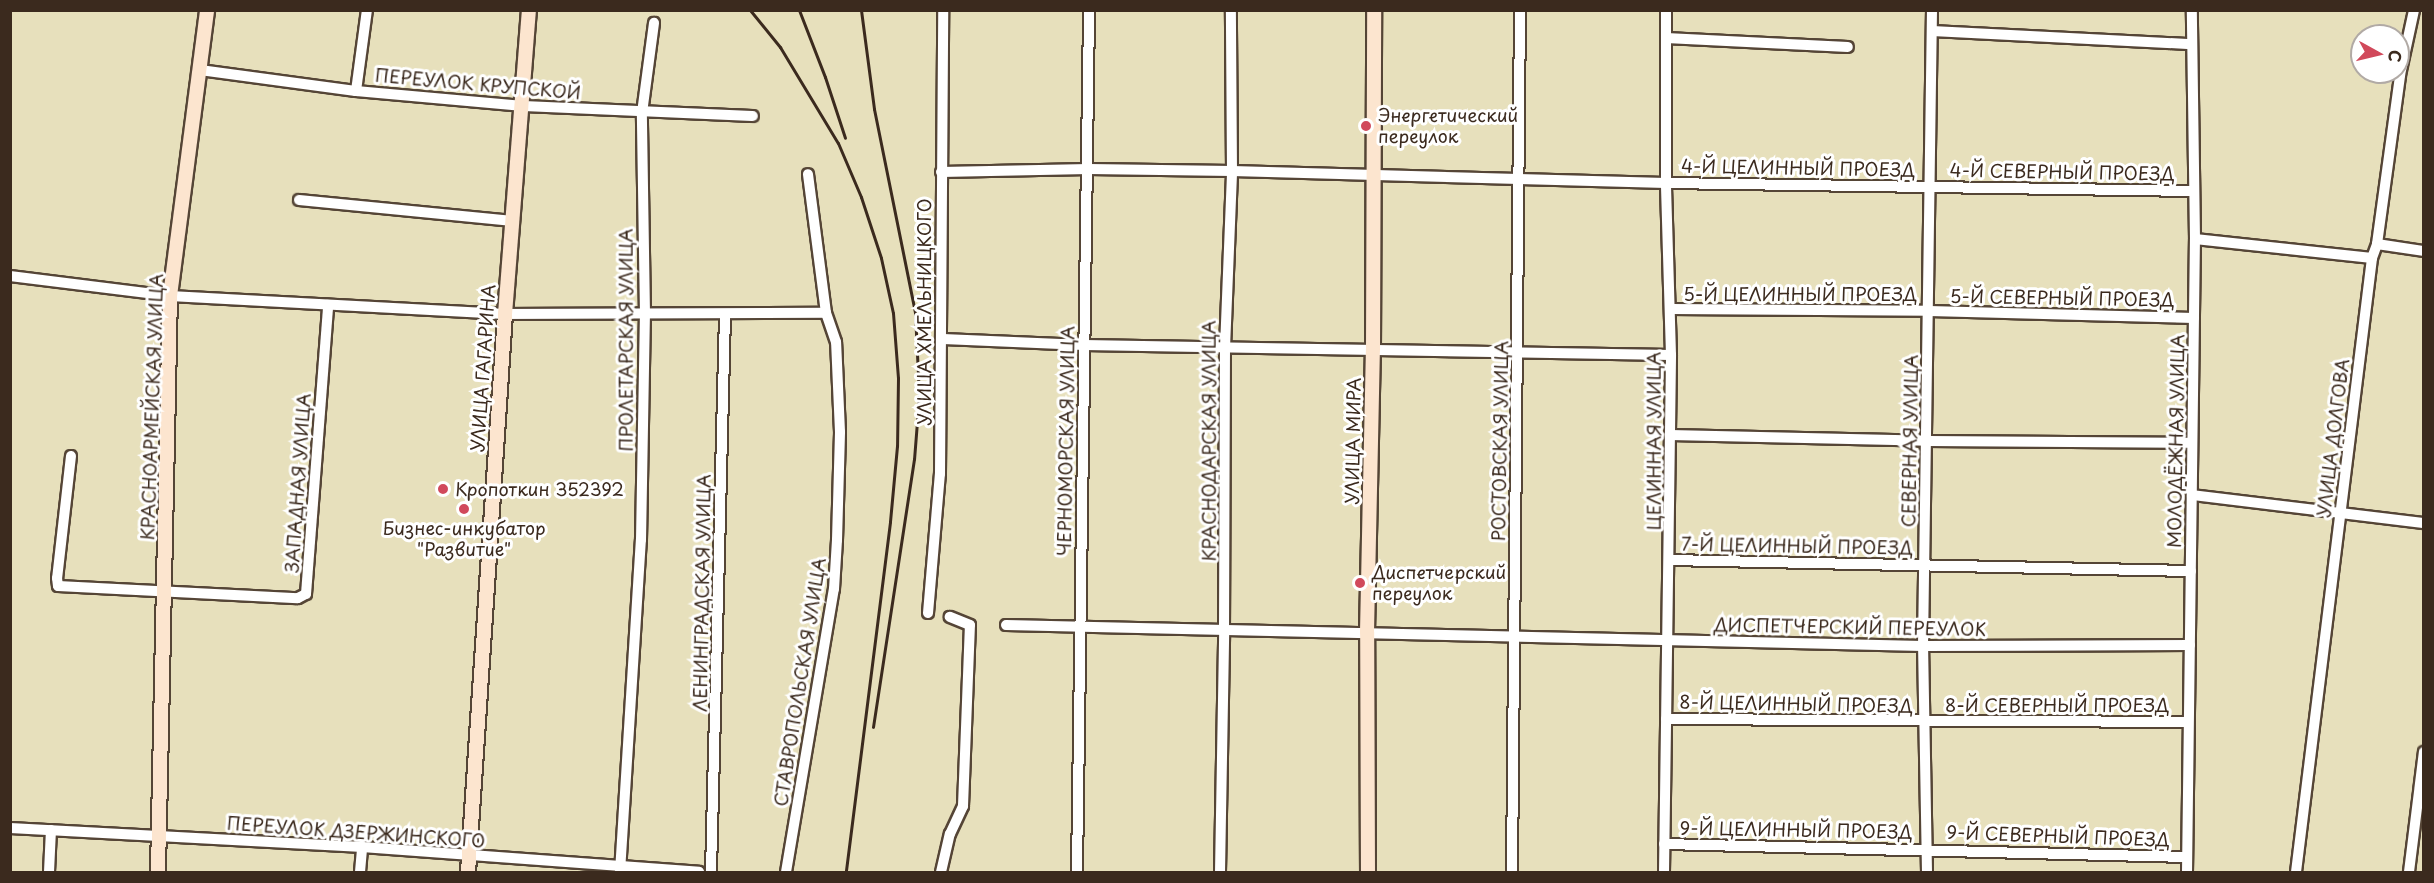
<!DOCTYPE html>
<meta charset="utf-8">
<style>
body{margin:0}
#map{position:relative;width:2434px;height:883px;overflow:hidden;background:#e7e0bc;font-family:"Playpen Sans",sans-serif}
div>[style]{position:absolute}
[style*='--x']{left:calc(var(--x)*1px);top:calc(var(--y)*1px);width:calc(var(--w)*1px);rotate:calc(var(--a)*1deg)}
.roads{filter:drop-shadow(2px 0 #554536) drop-shadow(-2px 0 #554536) drop-shadow(0 2px #554536) drop-shadow(0 -2px #554536)}
.street>*{height:10px;margin:-5px;padding:0 5px;transform-origin:5px;border-radius:5px;background:#fff}
.secondary>*{height:14px;margin:-7px;padding:0 7px;transform-origin:7px;border-radius:7px;background:#fce5cf}
.rail>*{height:3px;margin:-1.5px;padding:0 1.5px;transform-origin:1.5px;border-radius:1.5px;background:#3b2a1e}
.dots>*{width:16px;height:16px;translate:-50% -50%;box-sizing:border-box;border:3px solid #fff;border-radius:50%}
span{translate:-50% -50%;white-space:nowrap;text-align:center;line-height:1.15;-webkit-text-stroke:6px #fff;paint-order:stroke}
.street-label{font-size:18px;color:#3b2a1e}
.poi-label{font-size:18px;color:#3b2a1e}
.left{translate:0 -50%;text-align:left}
.frame{position:absolute;inset:0;border:12px solid #3b2a1e;pointer-events:none}
.north{position:absolute;left:2350px;top:24px;width:60px;height:60px;box-sizing:border-box;background:#fff;border:2px solid #b1aaa5;border-radius:50%;rotate:98deg;font-size:16px;font-weight:700;line-height:24px;text-align:center;color:#3b2a1e}
.north::after{content:'';display:block;margin:auto;width:21px;height:27px;background:#d1495b;clip-path:polygon(50% 0,100% 100%,50% 72%,0 100%)}
</style>
<div id="map">
<div class="roads">
<div class="street">
<div style="--x:1932;--y:31;--w:260;--a:2.9"></div>
<div style="--x:1666;--y:38;--w:182;--a:2.8"></div>
<div style="--x:200;--y:70;--w:157;--a:7.7"></div>
<div style="--x:356;--y:91;--w:168;--a:5.1"></div>
<div style="--x:523;--y:106;--w:230;--a:2.5"></div>
<div style="--x:356;--y:91;--w:82;--a:-82.3"></div>
<div style="--x:941;--y:172;--w:148;--a:-1.2"></div>
<div style="--x:1089;--y:169;--w:143;--a:0.8"></div>
<div style="--x:1232;--y:171;--w:434;--a:1.6"></div>
<div style="--x:1666;--y:183;--w:528;--a:0.87"></div>
<div style="--x:299;--y:200;--w:215;--a:5.6"></div>
<div style="--x:2195;--y:239;--w:178;--a:6.1"></div>
<div style="--x:2377;--y:244;--w:48;--a:8.5"></div>
<div style="--x:10;--y:276;--w:161;--a:7.1"></div>
<div style="--x:170;--y:296;--w:335;--a:3.1"></div>
<div style="--x:505;--y:314;--w:321;--a:-0.2"></div>
<div style="--x:1671;--y:309;--w:258;--a:0.4"></div>
<div style="--x:1929;--y:311;--w:265;--a:1.5"></div>
<div style="--x:943;--y:339;--w:141;--a:2.4"></div>
<div style="--x:1084;--y:345;--w:587;--a:0.98"></div>
<div style="--x:1670;--y:435;--w:258;--a:1.3"></div>
<div style="--x:1928;--y:441;--w:264;--a:0.4"></div>
<div style="--x:71;--y:456;--w:123;--a:96.5"></div>
<div style="--x:57;--y:578;--w:8;--a:83"></div>
<div style="--x:58;--y:586;--w:240;--a:2.9"></div>
<div style="--x:298;--y:598;--w:9;--a:-27"></div>
<div style="--x:306;--y:594;--w:290;--a:-85.6"></div>
<div style="--x:2192;--y:495;--w:234;--a:6.9"></div>
<div style="--x:1669;--y:560;--w:522;--a:1.21"></div>
<div style="--x:928;--y:613;--w:140;--a:-85.1"></div>
<div style="--x:940;--y:474;--w:464;--a:-89.6"></div>
<div style="--x:1006;--y:625;--w:917;--a:1.31"></div>
<div style="--x:1923;--y:646;--w:267;--a:-0.2"></div>
<div style="--x:1666;--y:719;--w:522;--a:0.33"></div>
<div style="--x:10;--y:828;--w:353;--a:3.1"></div>
<div style="--x:362;--y:847;--w:338;--a:4.2"></div>
<div style="--x:1664;--y:844;--w:523;--a:1.42"></div>
<div style="--x:49;--y:872;--w:42;--a:-87.3"></div>
<div style="--x:360;--y:872;--w:25;--a:-85"></div>
<div style="--x:620;--y:872;--w:333;--a:-86.4"></div>
<div style="--x:641;--y:540;--w:225;--a:-89"></div>
<div style="--x:645;--y:315;--w:202;--a:-90.9"></div>
<div style="--x:642;--y:113;--w:91;--a:-82.4"></div>
<div style="--x:711;--y:872;--w:558;--a:-88.56"></div>
<div style="--x:786;--y:872;--w:287;--a:-80.4"></div>
<div style="--x:834;--y:589;--w:49;--a:-86.5"></div>
<div style="--x:837;--y:540;--w:108;--a:-88.4"></div>
<div style="--x:840;--y:432;--w:90;--a:-92.5"></div>
<div style="--x:836;--y:342;--w:31;--a:-109"></div>
<div style="--x:826;--y:313;--w:140;--a:-97.4"></div>
<div style="--x:941;--y:872;--w:39;--a:-77"></div>
<div style="--x:950;--y:834;--w:31;--a:-65"></div>
<div style="--x:963;--y:806;--w:181;--a:-87.8"></div>
<div style="--x:970;--y:625;--w:22;--a:-158"></div>
<div style="--x:1077;--y:872;--w:862;--a:-89.2"></div>
<div style="--x:1220;--y:872;--w:240;--a:-89"></div>
<div style="--x:1224;--y:632;--w:284;--a:-89.8"></div>
<div style="--x:1225;--y:348;--w:177;--a:-87.7"></div>
<div style="--x:1232;--y:171;--w:161;--a:-90.4"></div>
<div style="--x:1512;--y:872;--w:862;--a:-89.47"></div>
<div style="--x:1664;--y:872;--w:517;--a:-89.22"></div>
<div style="--x:1671;--y:355;--w:172;--a:-91.7"></div>
<div style="--x:1666;--y:183;--w:173;--a:-90"></div>
<div style="--x:1927;--y:872;--w:226;--a:-91"></div>
<div style="--x:1923;--y:646;--w:636;--a:-89.19"></div>
<div style="--x:2187;--y:872;--w:633;--a:-89.28"></div>
<div style="--x:2195;--y:239;--w:229;--a:-90.8"></div>
<div style="--x:2296;--y:872;--w:619;--a:-82.94"></div>
<div style="--x:2372;--y:258;--w:15;--a:-70"></div>
<div style="--x:2377;--y:244;--w:171;--a:-82.2"></div>
<div style="--x:2400;--y:75;--w:66;--a:-77.8"></div>
<div style="--x:2409;--y:872;--w:121;--a:-82.9"></div>
</div>
<div class="secondary">
<div style="--x:158;--y:872;--w:576;--a:-88.81"></div>
<div style="--x:170;--y:296;--w:288;--a:-82.6"></div>
<div style="--x:468;--y:872;--w:559;--a:-86.21"></div>
<div style="--x:505;--y:314;--w:305;--a:-85.5"></div>
<div style="--x:1368;--y:872;--w:240;--a:-90.2"></div>
<div style="--x:1367;--y:632;--w:283;--a:-88.8"></div>
<div style="--x:1373;--y:349;--w:339;--a:-89.8"></div>
</div>
</div>
<div class="rail">
<div style="--x:750;--y:10;--w:48;--a:51"></div>
<div style="--x:780;--y:47;--w:112;--a:58.9"></div>
<div style="--x:838;--y:143;--w:59;--a:66.9"></div>
<div style="--x:861;--y:197;--w:64;--a:71.8"></div>
<div style="--x:881;--y:258;--w:56;--a:77.7"></div>
<div style="--x:893;--y:313;--w:65;--a:85.6"></div>
<div style="--x:898;--y:378;--w:68;--a:90.8"></div>
<div style="--x:897;--y:446;--w:76;--a:95.3"></div>
<div style="--x:890;--y:522;--w:353;--a:97.2"></div>
<div style="--x:799;--y:10;--w:72;--a:68.8"></div>
<div style="--x:825;--y:77;--w:64;--a:71.8"></div>
<div style="--x:861;--y:10;--w:100;--a:82.5"></div>
<div style="--x:874;--y:109;--w:208;--a:78.6"></div>
<div style="--x:915;--y:313;--w:83;--a:87.2"></div>
<div style="--x:919;--y:396;--w:63;--a:94.5"></div>
<div style="--x:914;--y:459;--w:271;--a:98.7"></div>
</div>
<div class="dots">
<div style="left:1366px;top:126px;background:#d1495b"></div>
<div style="left:443px;top:489px;background:#d1495b"></div>
<div style="left:464px;top:509px;background:#d1495b"></div>
<div style="left:1360px;top:583px;background:#d1495b"></div>
</div>
<div class="street-label">
<span style="left:478px;top:84px;rotate:5deg">ПЕРЕУЛОК КРУПСКОЙ</span>
<span style="left:1798px;top:168px;rotate:1deg">4-Й ЦЕЛИННЫЙ ПРОЕЗД</span>
<span style="left:2062px;top:172px;rotate:1deg">4-Й СЕВЕРНЫЙ ПРОЕЗД</span>
<span style="left:1800px;top:294px">5-Й ЦЕЛИННЫЙ ПРОЕЗД</span>
<span style="left:2062px;top:298px;rotate:1deg">5-Й СЕВЕРНЫЙ ПРОЕЗД</span>
<span style="left:924px;top:312px;rotate:-90deg">УЛИЦА ХМЕЛЬНИЦКОГО</span>
<span style="left:626px;top:340px;rotate:-90deg">ПРОЛЕТАРСКАЯ УЛИЦА</span>
<span style="left:483px;top:368px;rotate:-86deg">УЛИЦА ГАГАРИНА</span>
<span style="left:152px;top:407px;rotate:-88deg">КРАСНОАРМЕЙСКАЯ УЛИЦА</span>
<span style="left:2333px;top:438px;rotate:-83deg">УЛИЦА ДОЛГОВА</span>
<span style="left:1066px;top:441px;rotate:-89deg">ЧЕРНОМОРСКАЯ УЛИЦА</span>
<span style="left:1209px;top:441px;rotate:-90deg">КРАСНОДАРСКАЯ УЛИЦА</span>
<span style="left:1353px;top:441px;rotate:-89deg">УЛИЦА МИРА</span>
<span style="left:1500px;top:441px;rotate:-89deg">РОСТОВСКАЯ УЛИЦА</span>
<span style="left:1654px;top:441px;rotate:-90deg">ЦЕЛИННАЯ УЛИЦА</span>
<span style="left:1910px;top:441px;rotate:-89deg">СЕВЕРНАЯ УЛИЦА</span>
<span style="left:2176px;top:441px;rotate:-89deg">МОЛОДЁЖНАЯ УЛИЦА</span>
<span style="left:298px;top:483px;rotate:-86deg">ЗАПАДНАЯ УЛИЦА</span>
<span style="left:1797px;top:546px;rotate:1deg">7-Й ЦЕЛИННЫЙ ПРОЕЗД</span>
<span style="left:702px;top:593px;rotate:-89deg">ЛЕНИНГРАДСКАЯ УЛИЦА</span>
<span style="left:1850px;top:627px;rotate:1deg">ДИСПЕТЧЕРСКИЙ ПЕРЕУЛОК</span>
<span style="left:800px;top:682px;rotate:-81deg">СТАВРОПОЛЬСКАЯ УЛИЦА</span>
<span style="left:1796px;top:704px;rotate:1deg">8-Й ЦЕЛИННЫЙ ПРОЕЗД</span>
<span style="left:2057px;top:705px">8-Й СЕВЕРНЫЙ ПРОЕЗД</span>
<span style="left:1796px;top:830px;rotate:1deg">9-Й ЦЕЛИННЫЙ ПРОЕЗД</span>
<span style="left:356px;top:832px;rotate:4deg">ПЕРЕУЛОК ДЗЕРЖИНСКОГО</span>
<span style="left:2058px;top:836px;rotate:2deg">9-Й СЕВЕРНЫЙ ПРОЕЗД</span>
</div>
<div class="poi-label">
<span class="left" style="left:1378px;top:126px">Энергетический<br>переулок</span>
<span class="left" style="left:455px;top:489px">Кропоткин 352392</span>
<span style="left:464px;top:539px">Бизнес-инкубатор<br>"Развитие"</span>
<span class="left" style="left:1372px;top:583px">Диспетчерский<br>переулок</span>
</div>
<div class="frame"></div>
<div class="north">С</div>
</div>
